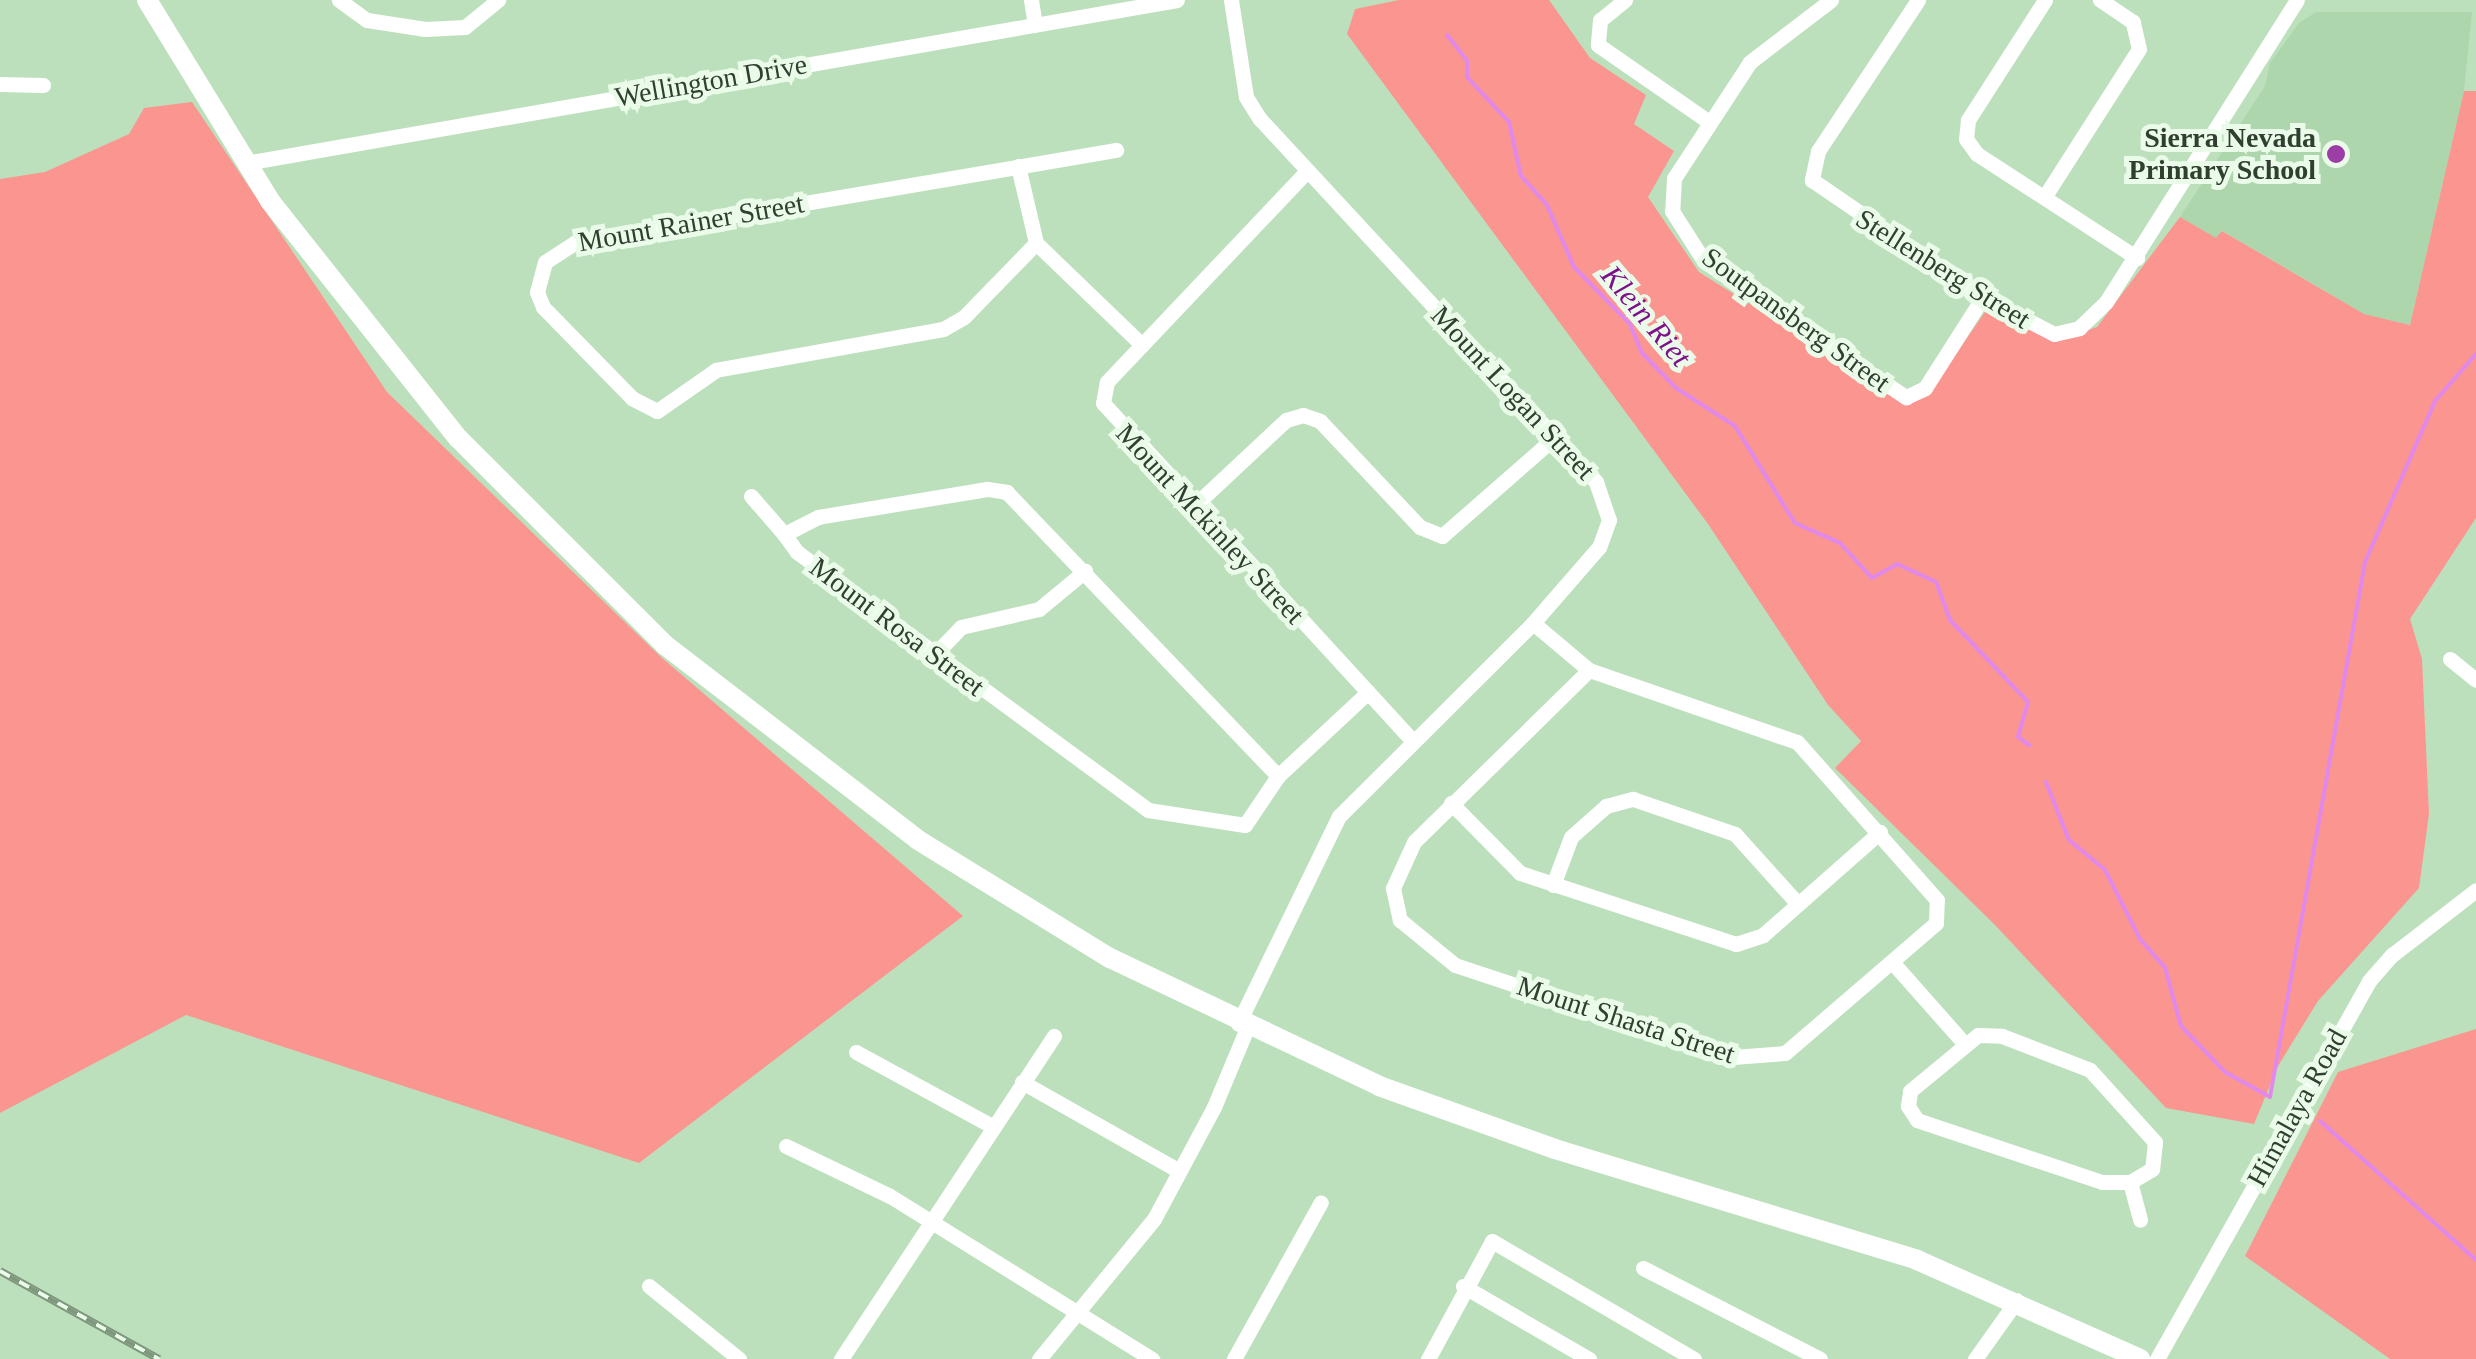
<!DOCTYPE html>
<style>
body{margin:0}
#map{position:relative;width:2476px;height:1359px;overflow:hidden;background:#bde0bc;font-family:Georgia,serif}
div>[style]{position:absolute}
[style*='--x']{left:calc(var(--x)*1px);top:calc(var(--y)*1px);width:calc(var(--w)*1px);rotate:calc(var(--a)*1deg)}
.built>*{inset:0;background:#aed6ac}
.green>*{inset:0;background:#fb9590}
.stream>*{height:4px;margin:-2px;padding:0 2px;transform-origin:2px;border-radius:2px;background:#e189ea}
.minor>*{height:15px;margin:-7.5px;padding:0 7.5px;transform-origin:7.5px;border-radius:7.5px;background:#fff}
.major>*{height:20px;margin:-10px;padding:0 10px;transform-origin:10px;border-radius:10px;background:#fff}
.rail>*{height:8px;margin-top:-4px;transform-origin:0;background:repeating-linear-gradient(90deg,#eafbe9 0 11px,#7e977d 0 22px);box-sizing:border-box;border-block:2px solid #7e977d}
.dots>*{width:28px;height:28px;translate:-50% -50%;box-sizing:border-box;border:5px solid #eafbe9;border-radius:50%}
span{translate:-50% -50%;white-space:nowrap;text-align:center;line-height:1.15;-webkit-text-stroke:10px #eafbe9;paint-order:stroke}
.street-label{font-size:28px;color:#313f31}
.poi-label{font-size:28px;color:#313f31;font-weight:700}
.right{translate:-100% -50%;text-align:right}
.water-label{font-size:30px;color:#7f108a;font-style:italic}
</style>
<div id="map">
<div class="built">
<div style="clip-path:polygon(2316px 12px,2472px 12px,2464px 91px,2410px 325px,2364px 314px,2223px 231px,2217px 239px,2180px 217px,2265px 86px,2270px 63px,2299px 23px)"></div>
</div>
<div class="green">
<div style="clip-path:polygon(1399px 0,1549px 0,1590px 58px,1646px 95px,1634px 124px,1674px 151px,1648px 197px,1699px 272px,1904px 401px,1926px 397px,1987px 309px,2055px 341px,2097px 327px,2180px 217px,2216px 238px,2222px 231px,2364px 314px,2410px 325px,2464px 91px,2476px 91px,2476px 518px,2410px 619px,2422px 659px,2429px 814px,2419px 888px,2318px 1001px,2278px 1066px,2254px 1124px,2166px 1108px,1995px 925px,1835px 768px,1861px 741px,1828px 705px,1708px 524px,1347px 34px,1355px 9px)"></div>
<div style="clip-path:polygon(192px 102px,387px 392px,661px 657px,963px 916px,639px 1163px,186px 1015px,0 1113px,0 179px,45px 172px,129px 134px,144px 108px)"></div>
<div style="clip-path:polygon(2476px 1029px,2476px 1359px,2390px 1359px,2245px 1256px,2338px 1072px)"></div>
</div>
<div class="stream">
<div style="--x:1447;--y:35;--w:33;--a:52"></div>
<div style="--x:1467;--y:61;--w:16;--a:90"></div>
<div style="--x:1467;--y:77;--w:62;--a:47"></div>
<div style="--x:1509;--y:122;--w:55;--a:77.5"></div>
<div style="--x:1521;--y:176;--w:39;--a:48"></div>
<div style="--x:1547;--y:205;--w:68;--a:66.5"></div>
<div style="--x:1574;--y:267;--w:80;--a:45.5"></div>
<div style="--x:1630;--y:324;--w:31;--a:68"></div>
<div style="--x:1642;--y:353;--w:49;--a:45.8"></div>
<div style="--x:1676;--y:388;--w:70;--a:32.8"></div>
<div style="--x:1735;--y:426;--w:114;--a:58.3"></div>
<div style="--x:1795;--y:523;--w:49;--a:24"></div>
<div style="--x:1840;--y:543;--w:47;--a:47.6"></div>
<div style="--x:1872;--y:578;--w:29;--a:-29"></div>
<div style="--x:1897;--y:564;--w:43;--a:24.8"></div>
<div style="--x:1936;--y:582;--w:40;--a:69.8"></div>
<div style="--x:1950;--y:620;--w:113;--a:46.4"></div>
<div style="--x:2028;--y:702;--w:36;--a:106"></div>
<div style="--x:2018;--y:737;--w:14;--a:36"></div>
<div style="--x:2046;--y:782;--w:62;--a:68.4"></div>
<div style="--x:2069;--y:840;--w:47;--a:39.8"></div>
<div style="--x:2105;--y:870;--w:77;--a:63.1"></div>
<div style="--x:2140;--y:939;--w:38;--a:49"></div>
<div style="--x:2165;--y:968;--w:60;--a:74.6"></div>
<div style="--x:2181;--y:1026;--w:64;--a:46.3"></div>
<div style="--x:2225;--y:1072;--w:51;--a:29.1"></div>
<div style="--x:2270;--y:1097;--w:543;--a:-79.93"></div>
<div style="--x:2365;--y:562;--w:176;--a:-66.5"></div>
<div style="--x:2435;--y:401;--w:62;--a:-48.9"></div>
<div style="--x:2320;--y:1121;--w:209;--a:41.7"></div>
</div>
<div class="minor">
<div style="--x:339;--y:0;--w:34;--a:36"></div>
<div style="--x:367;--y:20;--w:59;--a:8.8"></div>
<div style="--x:425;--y:29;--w:40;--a:-2.9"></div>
<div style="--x:465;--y:27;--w:43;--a:-39.3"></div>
<div style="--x:1031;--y:0;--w:25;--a:81"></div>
<div style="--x:1231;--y:0;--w:98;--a:81.2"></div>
<div style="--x:1246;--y:97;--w:26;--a:58"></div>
<div style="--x:1260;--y:119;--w:495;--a:47.2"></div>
<div style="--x:1596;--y:482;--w:40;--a:71.1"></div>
<div style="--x:1609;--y:520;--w:29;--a:110"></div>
<div style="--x:1599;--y:547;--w:101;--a:131"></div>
<div style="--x:1533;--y:623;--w:274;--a:135.1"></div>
<div style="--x:1339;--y:816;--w:231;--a:115.9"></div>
<div style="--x:1625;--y:0;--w:32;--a:141"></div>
<div style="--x:1600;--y:20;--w:25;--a:95"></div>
<div style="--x:1598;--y:45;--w:135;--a:34.7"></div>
<div style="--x:1831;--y:0;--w:102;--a:142.6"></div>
<div style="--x:1750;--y:62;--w:139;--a:123.2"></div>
<div style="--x:1674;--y:178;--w:33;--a:93"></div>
<div style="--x:1672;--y:211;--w:59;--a:57.4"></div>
<div style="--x:1704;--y:261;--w:244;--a:34"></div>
<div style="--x:1906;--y:397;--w:21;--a:-25"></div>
<div style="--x:1925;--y:388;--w:108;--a:-57.5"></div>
<div style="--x:1918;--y:0;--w:181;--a:123.5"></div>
<div style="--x:1818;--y:151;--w:30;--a:102"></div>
<div style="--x:1812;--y:180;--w:207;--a:34.4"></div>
<div style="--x:1983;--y:297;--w:80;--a:27.5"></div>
<div style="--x:2054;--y:334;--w:26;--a:-13"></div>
<div style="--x:2079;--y:328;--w:37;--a:-44"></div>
<div style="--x:2106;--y:302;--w:357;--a:-57.7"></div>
<div style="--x:2045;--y:0;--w:143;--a:122.7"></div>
<div style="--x:1968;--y:120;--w:19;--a:96"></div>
<div style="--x:1966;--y:139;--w:19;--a:54"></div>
<div style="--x:1977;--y:154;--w:191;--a:33"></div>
<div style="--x:0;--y:84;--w:43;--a:1.3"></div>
<div style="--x:245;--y:163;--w:946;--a:-9.92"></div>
<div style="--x:1018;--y:166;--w:79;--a:76.8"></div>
<div style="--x:1036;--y:243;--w:147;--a:43.9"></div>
<div style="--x:1307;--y:171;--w:291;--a:133.5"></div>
<div style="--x:1107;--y:382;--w:21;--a:101"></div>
<div style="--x:1103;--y:403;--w:457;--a:47.5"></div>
<div style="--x:2045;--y:196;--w:174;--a:-57.4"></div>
<div style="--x:2139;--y:49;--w:28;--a:-103"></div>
<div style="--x:2133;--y:22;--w:40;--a:-146"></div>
<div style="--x:1036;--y:243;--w:103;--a:134.2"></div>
<div style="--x:964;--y:317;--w:24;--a:150"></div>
<div style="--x:943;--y:329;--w:231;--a:169.8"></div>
<div style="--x:716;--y:370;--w:72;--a:145.2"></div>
<div style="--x:657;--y:411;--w:28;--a:-153"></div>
<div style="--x:632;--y:398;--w:127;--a:-134.4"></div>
<div style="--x:543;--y:307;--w:16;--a:-112"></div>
<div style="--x:537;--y:292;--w:31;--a:-75"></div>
<div style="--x:545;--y:262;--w:37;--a:-33"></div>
<div style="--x:576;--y:242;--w:548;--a:-9.67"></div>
<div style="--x:751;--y:496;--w:50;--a:49"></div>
<div style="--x:1194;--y:506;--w:126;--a:-43.1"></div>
<div style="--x:1286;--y:420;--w:18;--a:-16"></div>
<div style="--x:1303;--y:415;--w:18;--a:19"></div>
<div style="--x:1320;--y:421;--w:146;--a:46.7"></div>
<div style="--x:1420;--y:527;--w:24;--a:22"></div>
<div style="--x:1442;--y:536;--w:150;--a:-41.2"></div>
<div style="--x:1533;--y:623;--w:73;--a:40"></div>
<div style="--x:1589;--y:670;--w:245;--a:135.5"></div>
<div style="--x:1414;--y:842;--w:51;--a:114.5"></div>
<div style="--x:1393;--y:888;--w:33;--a:78"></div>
<div style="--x:1400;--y:920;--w:71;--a:39.3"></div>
<div style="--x:1455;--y:965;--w:293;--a:18.3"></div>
<div style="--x:1733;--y:1057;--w:52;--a:-4.4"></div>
<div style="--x:1785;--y:1053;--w:199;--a:-40.7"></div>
<div style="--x:1936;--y:923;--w:23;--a:-88"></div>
<div style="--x:1937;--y:900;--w:211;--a:-131.5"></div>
<div style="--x:1797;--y:742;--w:220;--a:-160.9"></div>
<div style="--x:934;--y:655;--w:39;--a:-46"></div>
<div style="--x:961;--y:627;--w:80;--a:-13"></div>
<div style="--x:1039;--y:609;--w:60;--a:-39.6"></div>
<div style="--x:2450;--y:659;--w:33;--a:39"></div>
<div style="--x:1278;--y:776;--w:393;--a:-133.7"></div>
<div style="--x:1007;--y:492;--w:20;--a:-171"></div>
<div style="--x:987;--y:489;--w:171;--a:170.6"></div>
<div style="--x:818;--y:517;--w:38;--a:153"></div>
<div style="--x:784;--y:534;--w:22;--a:54"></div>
<div style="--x:797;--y:552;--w:436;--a:36.3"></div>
<div style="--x:1148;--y:810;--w:98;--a:8.8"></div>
<div style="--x:1245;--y:825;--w:59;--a:-56"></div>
<div style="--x:1278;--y:776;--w:123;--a:-43"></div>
<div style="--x:1451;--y:803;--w:98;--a:45.4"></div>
<div style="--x:1520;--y:873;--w:227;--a:18.2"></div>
<div style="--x:1736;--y:944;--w:28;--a:-18"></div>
<div style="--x:1763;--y:935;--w:156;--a:-41.4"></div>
<div style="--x:1553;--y:885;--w:51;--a:-69.4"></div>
<div style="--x:1571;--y:837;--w:47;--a:-41.5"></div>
<div style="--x:1606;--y:806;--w:28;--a:-15"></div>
<div style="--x:1633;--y:799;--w:108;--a:18.9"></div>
<div style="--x:1735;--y:834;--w:94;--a:48"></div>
<div style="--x:1893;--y:963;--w:106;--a:48.5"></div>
<div style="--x:1978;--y:1035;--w:24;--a:2"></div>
<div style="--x:2002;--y:1036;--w:94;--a:21.1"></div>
<div style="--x:2090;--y:1070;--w:97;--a:47.9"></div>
<div style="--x:2155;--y:1142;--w:27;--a:96"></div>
<div style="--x:2152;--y:1169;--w:26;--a:149"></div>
<div style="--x:2130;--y:1182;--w:28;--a:180"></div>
<div style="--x:2102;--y:1182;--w:195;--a:-161.5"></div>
<div style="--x:1917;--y:1120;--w:17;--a:-123"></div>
<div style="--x:1908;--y:1106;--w:15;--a:-82"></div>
<div style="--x:1910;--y:1091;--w:88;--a:-39.5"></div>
<div style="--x:856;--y:1052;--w:155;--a:28.6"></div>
<div style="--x:1022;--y:1082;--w:180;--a:29.5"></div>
<div style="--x:786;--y:1146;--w:115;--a:25.7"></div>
<div style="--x:890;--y:1196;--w:309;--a:31.9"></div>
<div style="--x:2130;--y:1182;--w:39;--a:75"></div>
<div style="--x:1643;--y:1268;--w:199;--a:27.2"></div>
<div style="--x:649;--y:1286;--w:116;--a:39"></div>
<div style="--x:1463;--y:1286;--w:146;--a:30.1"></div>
<div style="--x:841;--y:1359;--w:387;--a:-56.6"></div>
<div style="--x:1039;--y:1359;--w:181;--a:-50.6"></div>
<div style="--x:1154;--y:1219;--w:127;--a:-61.8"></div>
<div style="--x:1214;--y:1107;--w:86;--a:-67.3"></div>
<div style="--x:1234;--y:1359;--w:179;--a:-61"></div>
<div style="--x:1428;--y:1359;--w:134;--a:-61.5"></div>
<div style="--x:1492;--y:1241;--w:234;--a:30.3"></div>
<div style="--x:1975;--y:1359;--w:72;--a:-54.6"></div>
<div style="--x:2157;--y:1359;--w:433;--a:-60.7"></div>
<div style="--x:2369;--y:981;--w:35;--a:-49"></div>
<div style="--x:2392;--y:955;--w:106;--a:-37.7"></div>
</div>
<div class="major">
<div style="--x:147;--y:0;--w:236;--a:58.5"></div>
<div style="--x:270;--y:201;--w:303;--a:51.6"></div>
<div style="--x:458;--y:438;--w:293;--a:45"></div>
<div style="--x:665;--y:645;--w:319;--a:37.6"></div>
<div style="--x:918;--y:840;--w:225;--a:31.6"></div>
<div style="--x:1110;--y:958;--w:298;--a:25.4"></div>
<div style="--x:1379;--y:1086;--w:187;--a:19.7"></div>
<div style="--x:1555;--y:1149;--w:379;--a:17"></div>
<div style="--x:1917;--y:1260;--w:244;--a:23.9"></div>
</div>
<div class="rail">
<div style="--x:0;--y:1271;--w:182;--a:29"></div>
</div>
<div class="dots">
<div style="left:2336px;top:154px;background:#9c3ea6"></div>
</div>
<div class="street-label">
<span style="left:711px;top:81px;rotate:-10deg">Wellington Drive</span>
<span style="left:691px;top:223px;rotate:-10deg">Mount Rainer Street</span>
<span style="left:1943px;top:269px;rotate:32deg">Stellenberg Street</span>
<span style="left:1796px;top:320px;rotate:36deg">Soutpansberg Street</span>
<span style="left:1513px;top:393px;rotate:47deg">Mount Logan Street</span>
<span style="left:1210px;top:524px;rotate:47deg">Mount Mckinley Street</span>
<span style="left:897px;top:627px;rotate:37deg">Mount Rosa Street</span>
<span style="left:1626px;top:1020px;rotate:18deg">Mount Shasta Street</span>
<span style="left:2297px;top:1108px;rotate:-61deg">Himalaya Road</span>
</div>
<div class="poi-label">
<span class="right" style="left:2316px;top:154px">Sierra Nevada<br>Primary School</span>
</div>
<div class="water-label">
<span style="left:1646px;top:316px;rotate:50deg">Klein Riet</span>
</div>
</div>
